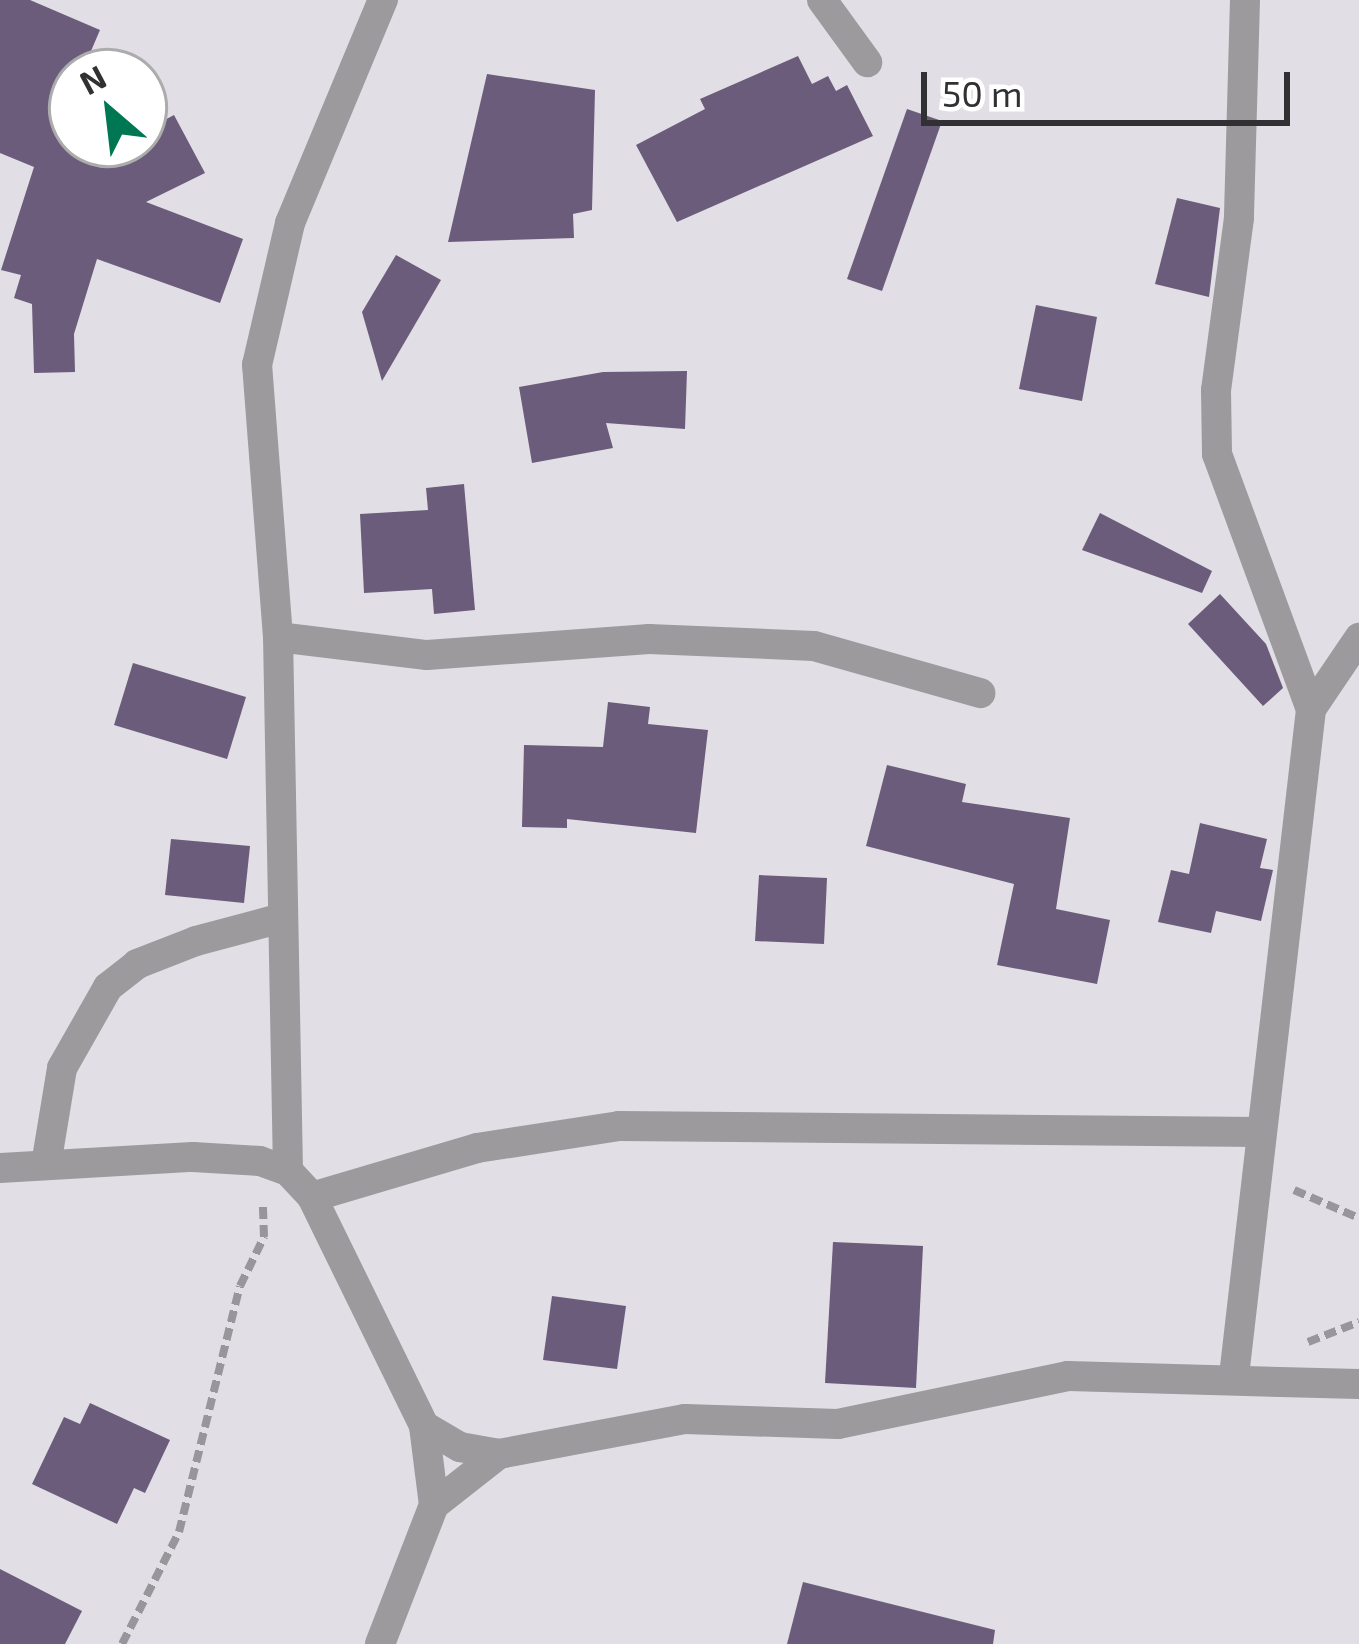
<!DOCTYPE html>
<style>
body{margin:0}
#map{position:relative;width:1359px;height:1644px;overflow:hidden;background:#e1dee5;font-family:"Exo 2",sans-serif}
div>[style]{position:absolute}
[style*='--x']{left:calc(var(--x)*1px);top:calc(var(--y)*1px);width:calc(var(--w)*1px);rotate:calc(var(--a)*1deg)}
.building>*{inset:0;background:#6b5c7b}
.path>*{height:8px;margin-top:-4px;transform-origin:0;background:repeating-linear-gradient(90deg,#98969b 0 12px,transparent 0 18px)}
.minor>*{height:30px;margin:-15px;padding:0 15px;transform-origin:15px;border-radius:15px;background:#9c9a9d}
span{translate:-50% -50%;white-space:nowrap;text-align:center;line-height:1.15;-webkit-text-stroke:12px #fff;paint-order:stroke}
.north{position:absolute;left:48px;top:48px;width:120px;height:120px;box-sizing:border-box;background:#fff;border:3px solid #adacad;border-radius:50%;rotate:332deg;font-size:33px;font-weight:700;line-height:48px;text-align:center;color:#313032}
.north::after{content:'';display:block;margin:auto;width:42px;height:54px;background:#007753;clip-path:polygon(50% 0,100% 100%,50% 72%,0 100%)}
.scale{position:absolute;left:921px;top:72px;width:369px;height:54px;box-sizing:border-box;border:6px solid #313032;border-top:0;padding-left:15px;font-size:36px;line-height:42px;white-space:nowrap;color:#313032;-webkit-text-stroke:9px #fff;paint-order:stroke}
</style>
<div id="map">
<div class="building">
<div style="clip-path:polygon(0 0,30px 0,100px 30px,91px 51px,137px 71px,72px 72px,72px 144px,106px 144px,102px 152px,144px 144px,144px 131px,174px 115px,205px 173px,146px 202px,243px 239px,220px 303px,97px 259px,74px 334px,75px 372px,34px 373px,32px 304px,14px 298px,21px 275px,1px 270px,34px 167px,0 153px)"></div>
<div style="clip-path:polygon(798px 56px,812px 84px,828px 76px,836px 91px,847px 85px,873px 136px,677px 222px,636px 145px,705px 109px,700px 99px)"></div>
<div style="clip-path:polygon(487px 74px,595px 90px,592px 210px,573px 214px,574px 238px,448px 242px)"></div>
<div style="clip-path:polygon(907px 109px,942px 121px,882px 291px,847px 279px)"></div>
<div style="clip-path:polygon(1177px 198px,1220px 208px,1209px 297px,1155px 284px)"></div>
<div style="clip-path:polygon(396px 255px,441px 280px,382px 381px,362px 312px)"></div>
<div style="clip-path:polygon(1036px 305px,1097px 317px,1082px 401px,1019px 389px)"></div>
<div style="clip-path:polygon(687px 371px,685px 429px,606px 423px,613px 448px,532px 463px,519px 387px,603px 372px)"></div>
<div style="clip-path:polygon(464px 484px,475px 610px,434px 614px,432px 589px,364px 593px,360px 514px,428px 510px,426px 488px)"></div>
<div style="clip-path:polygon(1100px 513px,1212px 571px,1202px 593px,1082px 550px)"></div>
<div style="clip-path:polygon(1220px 594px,1266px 644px,1283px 688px,1263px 706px,1188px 624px)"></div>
<div style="clip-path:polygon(133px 663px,246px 697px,227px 759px,114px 725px)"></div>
<div style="clip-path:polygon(608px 702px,650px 707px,648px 724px,708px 730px,696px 833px,567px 819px,567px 828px,522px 827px,524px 745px,603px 747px)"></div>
<div style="clip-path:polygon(887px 765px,966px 784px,962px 802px,1070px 818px,1056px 909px,1110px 920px,1097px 984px,997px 965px,1014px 884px,866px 846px)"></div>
<div style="clip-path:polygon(1200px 823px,1267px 839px,1260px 868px,1273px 870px,1261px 921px,1216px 911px,1211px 933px,1158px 922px,1171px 870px,1189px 874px)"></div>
<div style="clip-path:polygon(171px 839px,250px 846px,244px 903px,165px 895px)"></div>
<div style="clip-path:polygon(759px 875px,827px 878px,824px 944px,755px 941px)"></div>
<div style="clip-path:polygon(833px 1242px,923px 1246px,916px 1388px,825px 1383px)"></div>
<div style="clip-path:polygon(552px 1296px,626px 1306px,617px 1369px,543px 1360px)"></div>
<div style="clip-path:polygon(90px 1403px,170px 1440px,145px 1493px,134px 1488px,117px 1524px,32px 1484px,64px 1417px,80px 1424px)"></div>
<div style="clip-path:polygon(0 1569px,82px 1611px,65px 1644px,0 1644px)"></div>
<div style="clip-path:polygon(803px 1582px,995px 1630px,993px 1644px,787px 1644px)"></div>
</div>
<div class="path">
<div style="--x:1294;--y:1190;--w:71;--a:23.3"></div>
<div style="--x:1308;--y:1342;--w:55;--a:-21.4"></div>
<div style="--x:122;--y:1644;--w:126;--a:-63"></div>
<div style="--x:179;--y:1532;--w:253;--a:-76.1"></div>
<div style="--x:240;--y:1286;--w:55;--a:-63.9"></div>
<div style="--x:264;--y:1237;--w:33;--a:-92"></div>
</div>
<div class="minor">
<div style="--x:822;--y:0;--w:77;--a:54"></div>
<div style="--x:1245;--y:0;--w:218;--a:91.6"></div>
<div style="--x:1239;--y:218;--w:174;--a:97.6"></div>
<div style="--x:1216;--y:390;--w:64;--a:89.1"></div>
<div style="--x:1217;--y:454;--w:272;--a:69.8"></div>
<div style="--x:278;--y:637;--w:150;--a:6.9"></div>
<div style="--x:427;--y:655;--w:223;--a:-4.1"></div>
<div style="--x:649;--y:639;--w:165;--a:2.4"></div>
<div style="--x:814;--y:646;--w:173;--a:15.8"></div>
<div style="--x:46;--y:1165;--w:98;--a:-80.6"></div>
<div style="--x:62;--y:1068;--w:93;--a:-60.4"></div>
<div style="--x:108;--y:987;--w:37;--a:-38"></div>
<div style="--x:137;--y:964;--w:63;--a:-21.3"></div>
<div style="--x:196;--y:941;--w:85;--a:-15"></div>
<div style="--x:0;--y:1168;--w:193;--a:-3.3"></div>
<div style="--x:193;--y:1157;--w:67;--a:3.4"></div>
<div style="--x:260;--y:1161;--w:30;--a:20"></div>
<div style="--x:288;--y:1171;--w:35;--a:47"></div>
<div style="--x:312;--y:1197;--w:255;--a:63.9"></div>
<div style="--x:424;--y:1426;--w:42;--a:30.3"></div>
<div style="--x:460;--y:1447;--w:40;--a:10"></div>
<div style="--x:499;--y:1454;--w:189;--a:-10.7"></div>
<div style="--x:685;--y:1419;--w:153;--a:1.9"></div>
<div style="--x:838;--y:1424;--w:235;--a:-11.8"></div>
<div style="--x:1068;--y:1376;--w:291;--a:1.6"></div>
<div style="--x:288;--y:1171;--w:534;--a:-91.07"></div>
<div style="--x:278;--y:637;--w:273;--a:-94.4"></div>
<div style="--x:257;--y:365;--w:146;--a:-76.9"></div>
<div style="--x:290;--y:223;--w:242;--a:-67.4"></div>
<div style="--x:312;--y:1197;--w:172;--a:-16.5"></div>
<div style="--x:477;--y:1148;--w:144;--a:-8.8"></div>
<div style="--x:619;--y:1126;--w:640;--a:0.54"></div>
<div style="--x:1234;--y:1376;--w:671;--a:-83.41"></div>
<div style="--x:1311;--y:709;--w:86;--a:-55.9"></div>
<div style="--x:424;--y:1426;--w:80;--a:82.8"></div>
<div style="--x:380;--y:1644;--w:149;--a:-68.8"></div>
<div style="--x:434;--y:1505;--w:83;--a:-38.1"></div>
</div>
<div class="north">N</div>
<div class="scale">50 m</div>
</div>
